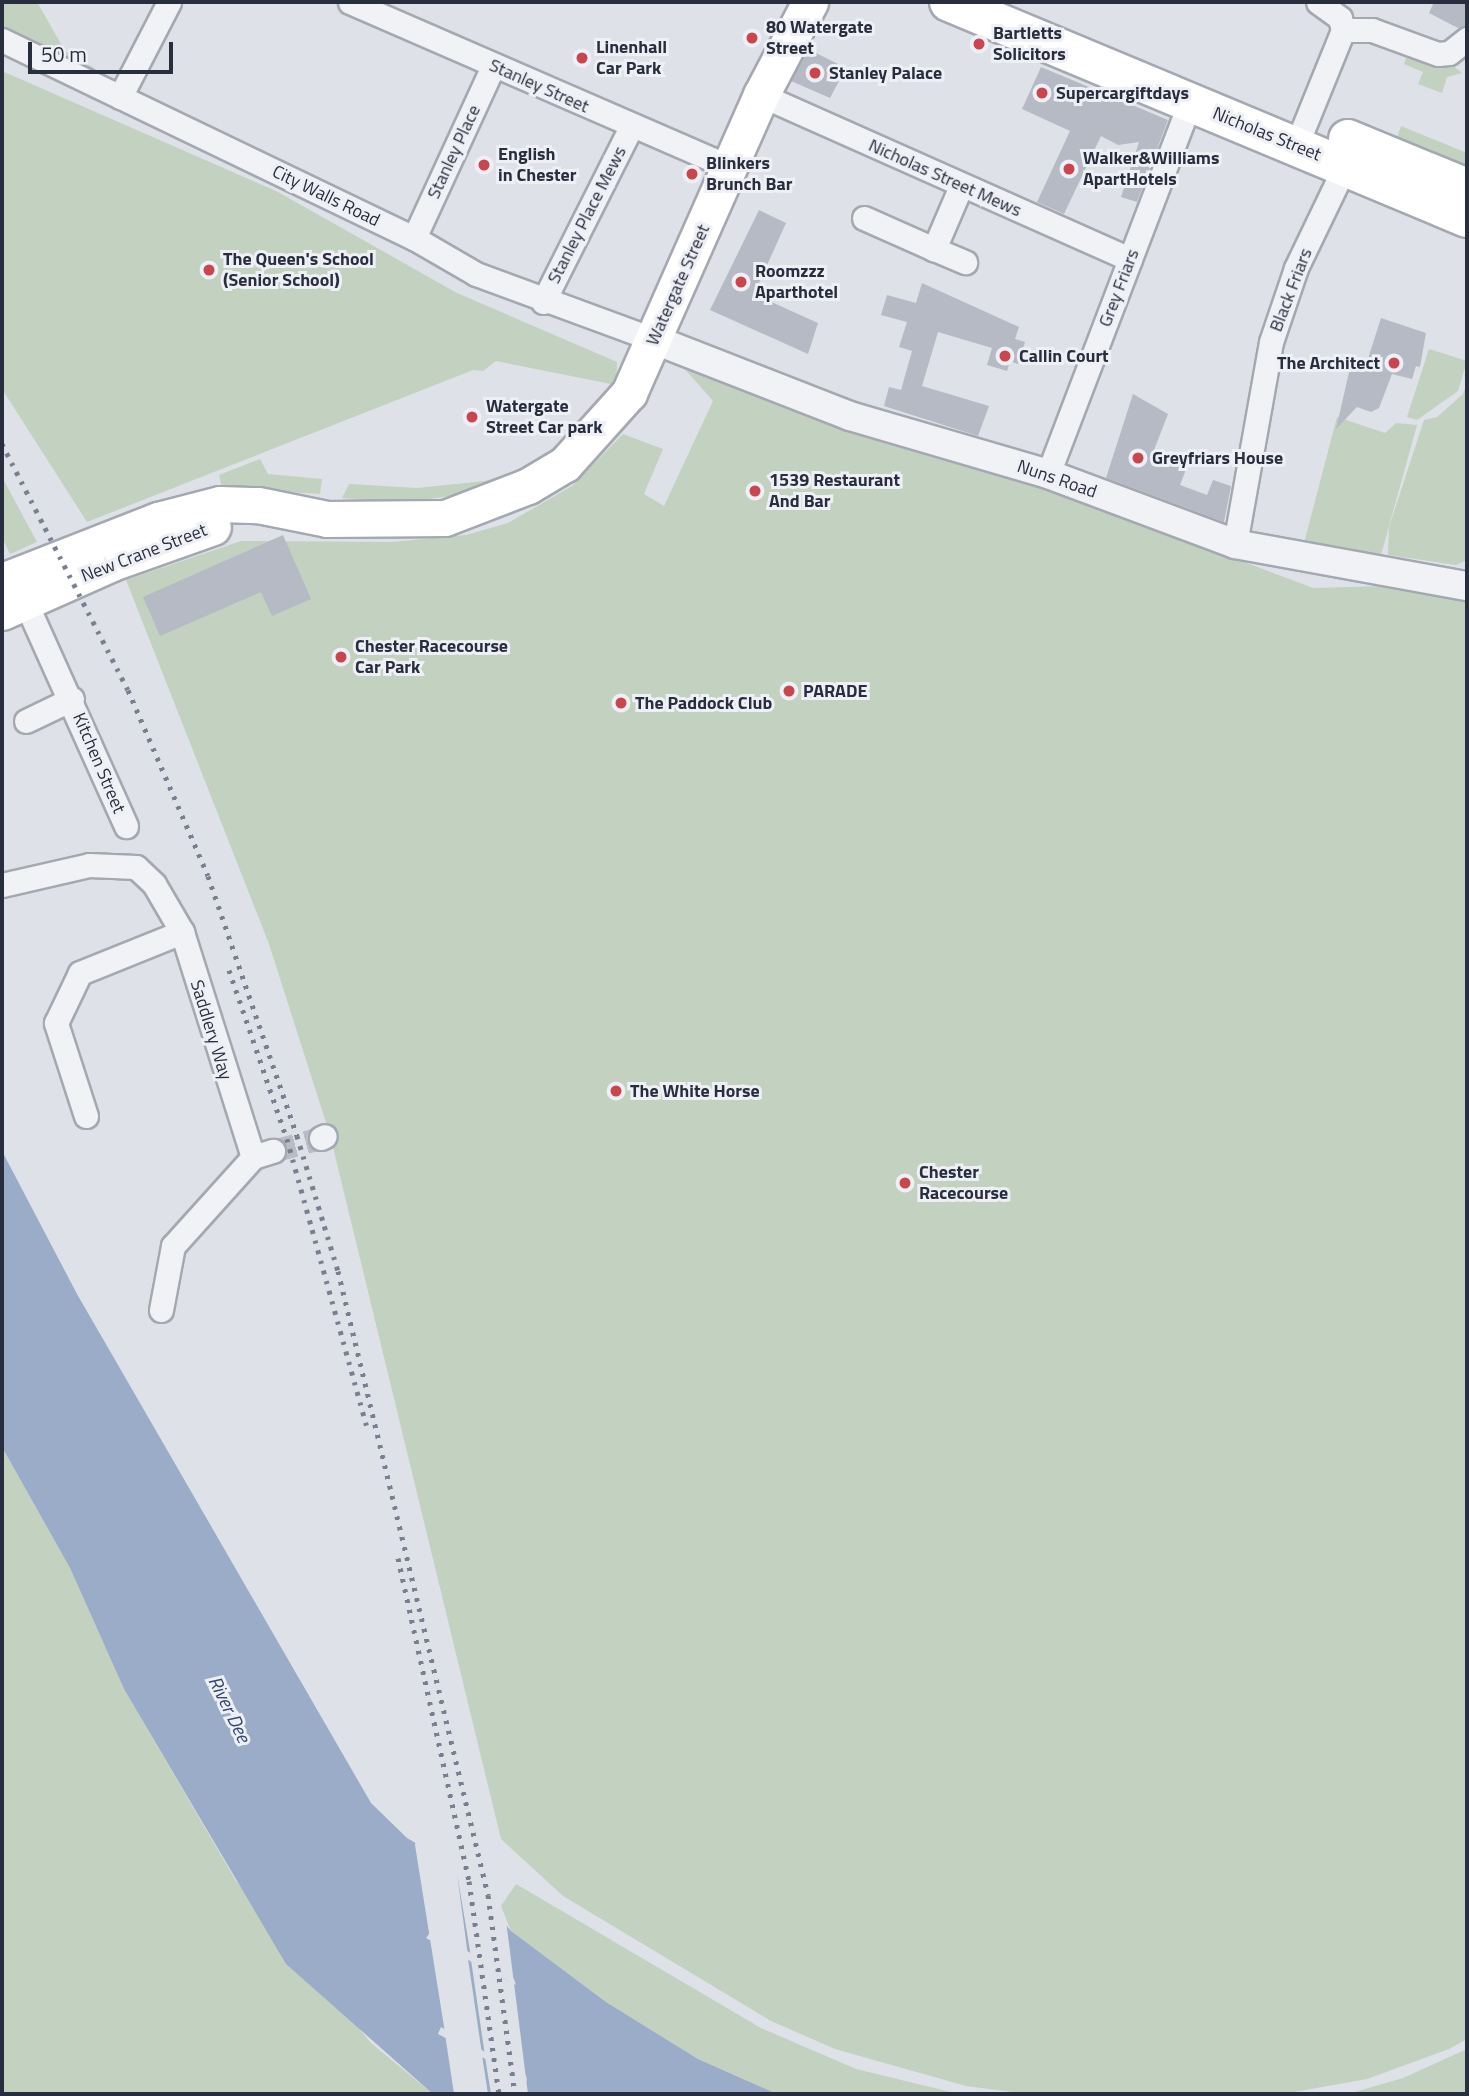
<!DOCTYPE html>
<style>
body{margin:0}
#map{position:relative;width:1469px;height:2096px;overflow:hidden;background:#dee1e7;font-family:"Titillium Web",sans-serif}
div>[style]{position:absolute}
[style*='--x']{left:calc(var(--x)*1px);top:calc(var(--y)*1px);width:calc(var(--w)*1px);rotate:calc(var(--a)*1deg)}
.green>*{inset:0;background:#c3d1c0}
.water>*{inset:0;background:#9aacc7}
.pier>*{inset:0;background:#dee1e7}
.building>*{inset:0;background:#b6bac4}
.minor-tunnel>*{height:23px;margin-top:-11.5px;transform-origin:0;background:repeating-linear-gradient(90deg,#babdc5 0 23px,transparent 0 34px)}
.roads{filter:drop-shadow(2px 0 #a4a8b1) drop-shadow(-2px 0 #a4a8b1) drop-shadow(0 2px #a4a8b1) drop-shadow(0 -2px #a4a8b1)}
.minor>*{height:23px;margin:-11.5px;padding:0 11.5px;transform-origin:11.5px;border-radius:11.5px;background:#f1f2f6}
.tertiary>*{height:28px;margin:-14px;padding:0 14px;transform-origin:14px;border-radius:14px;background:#f1f2f6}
.primary>*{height:35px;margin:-17.5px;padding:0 17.5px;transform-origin:17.5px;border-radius:17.5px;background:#fff}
.trunk>*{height:38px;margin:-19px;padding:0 19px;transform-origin:19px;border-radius:19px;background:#fff}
.rail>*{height:5px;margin-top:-2.5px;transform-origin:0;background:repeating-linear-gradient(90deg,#787f90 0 3.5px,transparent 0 10.5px)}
.dots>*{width:19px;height:19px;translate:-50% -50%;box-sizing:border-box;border:4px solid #eef0f5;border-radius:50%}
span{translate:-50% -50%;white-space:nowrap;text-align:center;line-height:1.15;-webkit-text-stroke:6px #eef0f5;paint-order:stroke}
.poi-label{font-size:18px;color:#282e3e;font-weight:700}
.left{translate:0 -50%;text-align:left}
.right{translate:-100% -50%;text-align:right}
.street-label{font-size:18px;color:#282e3e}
.water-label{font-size:19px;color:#334970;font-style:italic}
.frame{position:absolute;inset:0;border:4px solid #282e3e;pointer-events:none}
.scale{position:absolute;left:28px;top:42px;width:145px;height:32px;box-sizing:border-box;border:4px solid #282e3e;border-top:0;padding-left:9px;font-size:21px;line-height:24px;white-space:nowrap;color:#282e3e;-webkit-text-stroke:5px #eef0f5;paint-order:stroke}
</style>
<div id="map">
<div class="green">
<div style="clip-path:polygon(2px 2px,37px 2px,65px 51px,94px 68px,90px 78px,2px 36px)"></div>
<div style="clip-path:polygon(1406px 58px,1452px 65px,1462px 73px,1447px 77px,1442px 93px,1418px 84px,1423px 72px,1404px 64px)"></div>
<div style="clip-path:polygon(2px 71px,278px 192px,457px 293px,617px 362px,616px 385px,496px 361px,483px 371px,473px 370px,87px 522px,2px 389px)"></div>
<div style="clip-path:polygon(1401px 126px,1467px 153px,1467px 170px,1396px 141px)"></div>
<div style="clip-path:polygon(1429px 349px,1467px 361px,1458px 391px,1417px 420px,1407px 417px)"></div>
<div style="clip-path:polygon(683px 367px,1041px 485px,1313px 588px,1386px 586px,1467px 600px,1467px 2039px,1449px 2049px,1367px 2079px,1283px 2094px,1027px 2094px,966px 2086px,835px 2049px,771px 2021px,563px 1896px,501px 1839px,330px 1135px,269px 944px,126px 580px,241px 541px,392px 542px,466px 535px,508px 523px,572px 486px,623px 434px,663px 449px,644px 494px,664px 506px,713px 401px)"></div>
<div style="clip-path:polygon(1467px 382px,1467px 560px,1456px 565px,1388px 555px,1389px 527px,1424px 420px,1437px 417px,1463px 394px)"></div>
<div style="clip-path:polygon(1337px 417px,1385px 433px,1396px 423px,1417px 425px,1381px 555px,1304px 543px)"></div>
<div style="clip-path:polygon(260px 459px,268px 474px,322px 479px,320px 494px,222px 488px,219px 475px)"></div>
<div style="clip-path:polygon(544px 462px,475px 492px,404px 503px,342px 498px,349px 484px,417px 488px,485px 481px)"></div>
<div style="clip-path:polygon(2px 477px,37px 542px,10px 554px,2px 537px)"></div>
<div style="clip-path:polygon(2px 1447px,70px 1568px,124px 1689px,236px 1881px,371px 2043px,433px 2094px,2px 2094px)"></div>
<div style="clip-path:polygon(516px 1884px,761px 2028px,856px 2069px,959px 2094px,777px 2094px,698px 2059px,606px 2002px,511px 1931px,501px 1906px)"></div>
<div style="clip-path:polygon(1467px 2049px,1467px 2094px,1348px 2094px,1403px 2078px)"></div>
</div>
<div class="water">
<div style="clip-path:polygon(evenodd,2px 1151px,77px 1294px,371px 1803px,407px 1838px,460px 1869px,511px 1931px,606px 2002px,698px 2059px,777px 2094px,433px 2094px,286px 1964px,124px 1689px,70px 1568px,2px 1447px,2px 1151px,432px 1930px,514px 1979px,516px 1985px,426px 1938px,432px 1930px,2px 1151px,441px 2027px,526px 2075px,527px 2081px,438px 2034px,441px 2027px)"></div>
</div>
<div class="pier">
<div style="clip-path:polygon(416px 1840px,462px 1867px,506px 1920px,528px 2094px,491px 2094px,485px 2057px,524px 2078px,485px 2056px,471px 1960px,512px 1983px,471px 1957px,457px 1873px,468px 1956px,430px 1936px,468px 1959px,482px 2054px,445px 2033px,415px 1845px)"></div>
<div style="clip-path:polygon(445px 2034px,482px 2055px,488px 2094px,454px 2094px)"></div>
</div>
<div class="building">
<div style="clip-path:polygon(1434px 2px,1467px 2px,1467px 25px,1458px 28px,1429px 13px)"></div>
<div style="clip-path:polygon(808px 49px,846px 68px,830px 98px,791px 81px)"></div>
<div style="clip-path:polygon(1041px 67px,1168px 120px,1137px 202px,1121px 197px,1139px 142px,1118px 145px,1101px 136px,1064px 214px,1037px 202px,1070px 131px,1022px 109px)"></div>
<div style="clip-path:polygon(759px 210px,786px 223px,754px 294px,818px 323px,808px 354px,710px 310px)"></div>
<div style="clip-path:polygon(922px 283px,1019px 327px,1015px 339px,1025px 342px,1018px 364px,1010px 361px,1007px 371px,987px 365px,992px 348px,938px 332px,922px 386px,989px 406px,978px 436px,884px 406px,889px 387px,901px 390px,912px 351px,899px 347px,907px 322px,881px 315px,887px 295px,916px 303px)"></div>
<div style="clip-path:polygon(1381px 318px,1426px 333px,1420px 367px,1416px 366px,1412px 379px,1392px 374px,1379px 408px,1371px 412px,1357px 407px,1336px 429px,1350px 368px,1353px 361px,1366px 365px)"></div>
<div style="clip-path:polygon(1133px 394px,1168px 414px,1154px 450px,1188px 464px,1180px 485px,1207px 495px,1213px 480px,1231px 486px,1224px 522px,1106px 478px)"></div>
<div style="clip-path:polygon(283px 535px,311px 599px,272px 616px,261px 592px,160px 636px,143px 597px)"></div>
</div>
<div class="minor-tunnel">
<div style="--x:273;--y:1151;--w:50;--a:-15.2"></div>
</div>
<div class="roads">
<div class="minor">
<div style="--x:350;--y:2;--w:414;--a:23.5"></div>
<div style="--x:1343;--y:30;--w:29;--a:0"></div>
<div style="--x:1372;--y:30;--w:70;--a:20"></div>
<div style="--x:1438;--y:54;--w:11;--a:-5"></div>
<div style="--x:1449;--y:53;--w:23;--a:-38"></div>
<div style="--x:2;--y:40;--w:457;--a:25.7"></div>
<div style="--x:414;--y:238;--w:72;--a:30.1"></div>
<div style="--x:476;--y:274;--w:191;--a:20.2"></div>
<div style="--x:761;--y:95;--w:404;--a:24"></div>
<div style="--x:120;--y:97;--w:107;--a:-62.7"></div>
<div style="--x:1296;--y:146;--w:125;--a:-67.9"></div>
<div style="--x:1343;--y:30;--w:12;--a:-104"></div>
<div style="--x:1340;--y:18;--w:27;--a:-144"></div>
<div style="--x:961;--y:186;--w:69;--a:113.2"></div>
<div style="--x:934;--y:249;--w:34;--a:23"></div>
<div style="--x:864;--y:218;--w:77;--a:23.9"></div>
<div style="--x:414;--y:238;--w:189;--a:-65.3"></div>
<div style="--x:543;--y:302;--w:196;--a:-63.3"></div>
<div style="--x:1048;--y:474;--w:398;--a:-69.1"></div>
<div style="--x:1235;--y:544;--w:205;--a:-79.9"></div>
<div style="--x:1271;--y:342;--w:78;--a:-71.3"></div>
<div style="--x:1296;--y:268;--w:113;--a:-64.3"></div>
<div style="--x:20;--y:590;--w:259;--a:65.8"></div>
<div style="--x:26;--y:721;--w:51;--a:-25.6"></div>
<div style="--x:2;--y:885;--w:89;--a:-12.9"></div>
<div style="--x:89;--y:865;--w:47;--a:2.4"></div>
<div style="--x:136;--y:867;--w:25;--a:43"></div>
<div style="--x:154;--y:884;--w:56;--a:59.7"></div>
<div style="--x:182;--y:932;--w:236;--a:72.5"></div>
<div style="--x:86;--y:1116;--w:98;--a:-107.9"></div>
<div style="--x:56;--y:1023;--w:55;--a:-64.4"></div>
<div style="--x:80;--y:973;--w:110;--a:-21.9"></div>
<div style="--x:321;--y:1138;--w:4;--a:-27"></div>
<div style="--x:253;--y:1157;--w:21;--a:-17"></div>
<div style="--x:161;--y:1310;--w:65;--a:-79.4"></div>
<div style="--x:173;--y:1246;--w:120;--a:-48"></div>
</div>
<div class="tertiary">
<div style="--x:655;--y:340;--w:209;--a:21.3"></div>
<div style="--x:850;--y:416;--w:206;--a:16.3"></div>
<div style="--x:1048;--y:474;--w:200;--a:20.5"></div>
<div style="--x:1235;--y:544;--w:236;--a:10.3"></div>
</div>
<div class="primary">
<div style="--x:2;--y:581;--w:168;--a:-21.4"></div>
<div style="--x:158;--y:520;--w:64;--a:-14.5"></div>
<div style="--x:220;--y:504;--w:38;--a:2"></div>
<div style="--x:258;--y:505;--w:70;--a:11.5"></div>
<div style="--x:327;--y:519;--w:118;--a:-0.5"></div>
<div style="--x:445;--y:518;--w:89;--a:-21.1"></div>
<div style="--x:528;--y:486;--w:43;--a:-30.7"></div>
<div style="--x:565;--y:464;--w:96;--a:-48"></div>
<div style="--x:629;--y:393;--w:326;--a:-66.1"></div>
<div style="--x:761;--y:95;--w:105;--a:-62.2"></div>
<div style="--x:2;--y:612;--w:120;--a:-24"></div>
<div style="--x:112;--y:563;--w:107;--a:-19.6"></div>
</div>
<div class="trunk">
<div style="--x:949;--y:2;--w:561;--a:22.64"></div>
<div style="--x:1348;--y:139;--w:129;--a:22.4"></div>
</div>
</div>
<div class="rail">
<div style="--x:2;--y:444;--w:276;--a:62.9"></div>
<div style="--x:128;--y:690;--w:202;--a:66.7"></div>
<div style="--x:208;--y:876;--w:275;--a:71.1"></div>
<div style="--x:297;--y:1136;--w:141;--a:73.1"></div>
<div style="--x:338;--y:1271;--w:642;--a:76.48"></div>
<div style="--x:488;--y:1895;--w:201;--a:82.3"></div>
<div style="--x:229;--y:970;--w:179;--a:71.1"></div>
<div style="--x:287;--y:1139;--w:304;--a:74.5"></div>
<div style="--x:398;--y:1558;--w:331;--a:77.6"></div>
<div style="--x:469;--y:1881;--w:215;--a:82"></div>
</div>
<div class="dots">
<div style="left:752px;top:38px;background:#c9464f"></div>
<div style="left:979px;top:44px;background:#c9464f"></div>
<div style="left:582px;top:58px;background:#c9464f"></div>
<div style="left:815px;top:73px;background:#c9464f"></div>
<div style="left:1042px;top:93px;background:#c9464f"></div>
<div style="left:484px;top:165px;background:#c9464f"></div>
<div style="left:1069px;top:169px;background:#c9464f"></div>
<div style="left:692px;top:174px;background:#c9464f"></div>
<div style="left:209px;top:270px;background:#c9464f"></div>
<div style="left:741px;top:282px;background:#c9464f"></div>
<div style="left:1005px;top:356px;background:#c9464f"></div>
<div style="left:1394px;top:363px;background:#c9464f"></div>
<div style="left:472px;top:417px;background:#c9464f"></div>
<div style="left:1138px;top:458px;background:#c9464f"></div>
<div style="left:755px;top:491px;background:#c9464f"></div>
<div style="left:341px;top:657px;background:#c9464f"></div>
<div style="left:789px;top:691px;background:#c9464f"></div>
<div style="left:621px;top:703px;background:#c9464f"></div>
<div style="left:616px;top:1091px;background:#c9464f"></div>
<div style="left:905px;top:1183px;background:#c9464f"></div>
</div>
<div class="poi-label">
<span class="left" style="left:766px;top:38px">80 Watergate<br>Street</span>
<span class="left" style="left:993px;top:44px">Bartletts<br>Solicitors</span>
<span class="left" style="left:596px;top:58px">Linenhall<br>Car Park</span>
<span class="left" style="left:829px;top:73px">Stanley Palace</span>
<span class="left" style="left:1056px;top:93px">Supercargiftdays</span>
<span class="left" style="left:498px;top:165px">English<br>in Chester</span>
<span class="left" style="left:1083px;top:169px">Walker&amp;Williams<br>ApartHotels</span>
<span class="left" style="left:706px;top:174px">Blinkers<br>Brunch Bar</span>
<span class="left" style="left:223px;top:270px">The Queen's School<br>(Senior School)</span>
<span class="left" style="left:755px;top:282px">Roomzzz<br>Aparthotel</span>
<span class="left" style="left:1019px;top:356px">Callin Court</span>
<span class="right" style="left:1380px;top:363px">The Architect</span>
<span class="left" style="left:486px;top:417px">Watergate<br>Street Car park</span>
<span class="left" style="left:1152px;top:458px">Greyfriars House</span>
<span class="left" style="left:769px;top:491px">1539 Restaurant<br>And Bar</span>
<span class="left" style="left:355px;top:657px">Chester Racecourse<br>Car Park</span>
<span class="left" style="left:803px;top:691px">PARADE</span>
<span class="left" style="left:635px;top:703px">The Paddock Club</span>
<span class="left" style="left:630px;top:1091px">The White Horse</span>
<span class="left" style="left:919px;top:1183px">Chester<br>Racecourse</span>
</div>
<div class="street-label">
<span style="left:539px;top:86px;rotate:24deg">Stanley Street</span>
<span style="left:1267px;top:134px;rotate:22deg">Nicholas Street</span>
<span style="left:454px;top:152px;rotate:-65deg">Stanley Place</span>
<span style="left:945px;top:178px;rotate:24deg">Nicholas Street Mews</span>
<span style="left:326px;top:196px;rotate:26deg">City Walls Road</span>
<span style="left:587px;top:215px;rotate:-63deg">Stanley Place Mews</span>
<span style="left:678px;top:285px;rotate:-66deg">Watergate Street</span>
<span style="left:1119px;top:288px;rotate:-69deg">Grey Friars</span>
<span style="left:1291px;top:290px;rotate:-69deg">Black Friars</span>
<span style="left:1057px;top:479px;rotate:19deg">Nuns Road</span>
<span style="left:144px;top:553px;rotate:-21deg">New Crane Street</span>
<span style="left:99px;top:763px;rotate:67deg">Kitchen Street</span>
<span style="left:211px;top:1030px;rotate:73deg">Saddlery Way</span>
</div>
<div class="water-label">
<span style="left:230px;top:1709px;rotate:64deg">River Dee</span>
</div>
<div class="frame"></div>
<div class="scale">50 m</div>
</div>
